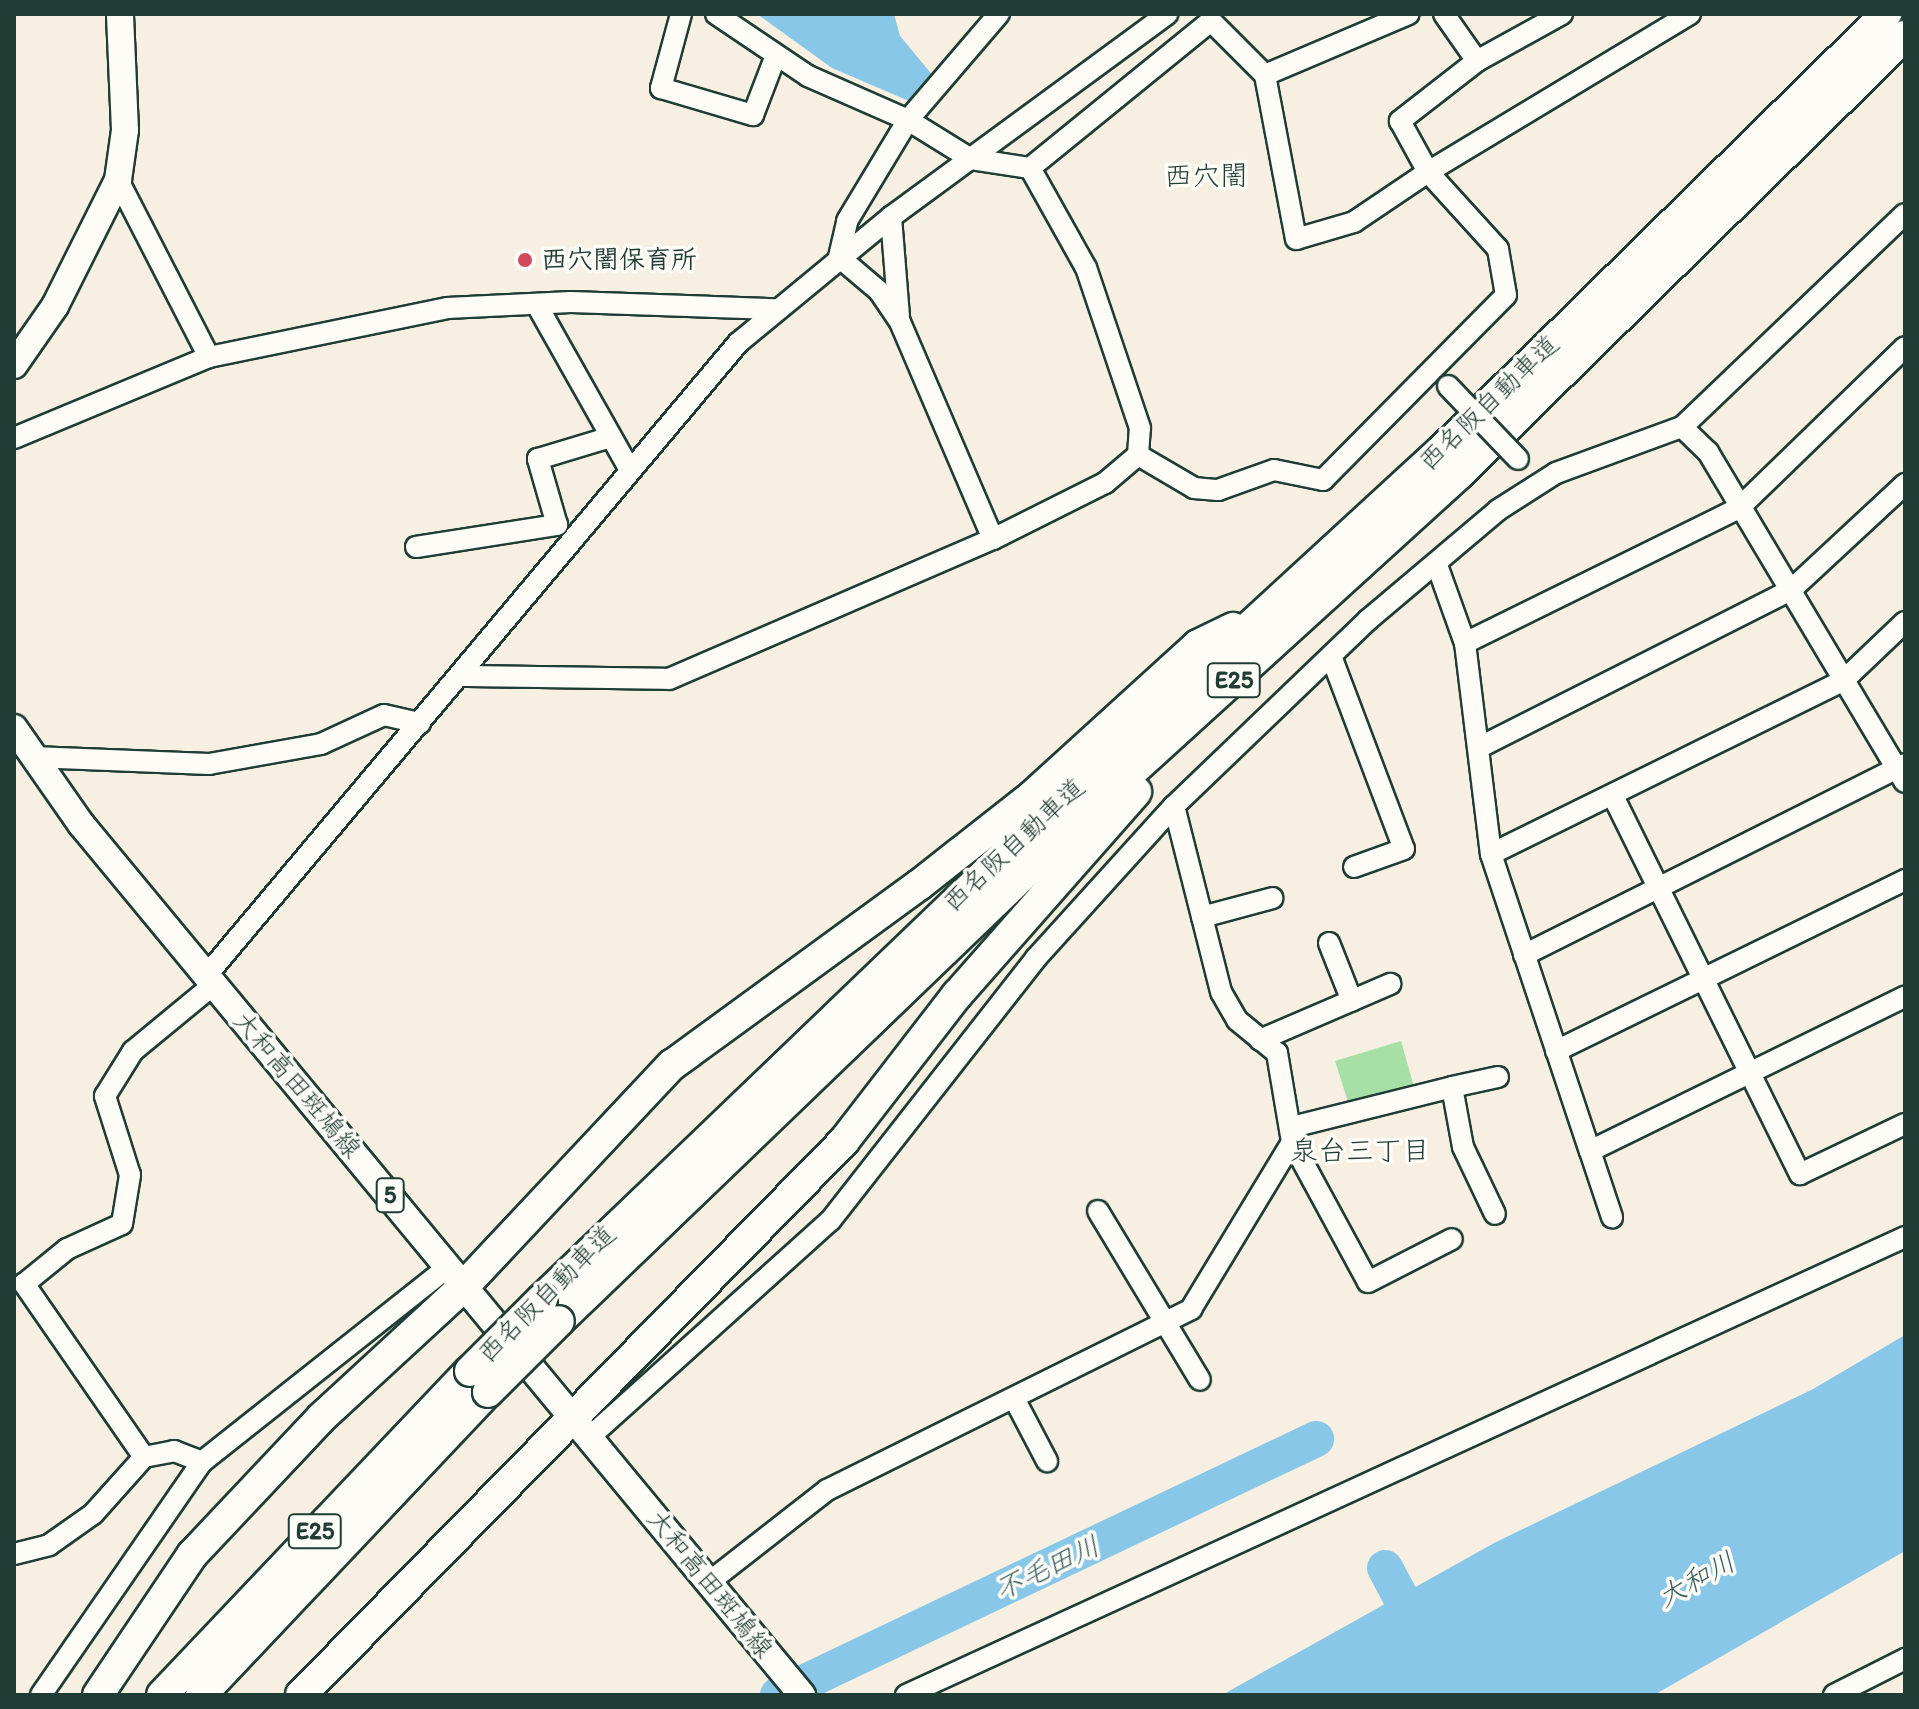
<!DOCTYPE html>
<meta charset="utf-8">
<style>
body{margin:0}
#map{position:relative;width:1919px;height:1709px;overflow:hidden;background:#f6efe2;font-family:Itim,"Klee One",sans-serif}
div>[style]{position:absolute}
[style*='--x']{left:calc(var(--x)*1px);top:calc(var(--y)*1px);width:calc(var(--w)*1px);rotate:calc(var(--a)*1deg)}
.green>*{inset:0;background:#a6e0a6}
.water>*{inset:0;background:#88c7e8}
.river>*{height:36px;margin:-18px;padding:0 18px;transform-origin:18px;border-radius:18px;background:#88c7e8}
.roads{filter:drop-shadow(2px 0 #1f3d34) drop-shadow(-2px 0 #1f3d34) drop-shadow(0 2px #1f3d34) drop-shadow(0 -2px #1f3d34)}
.minor>*{height:20px;margin:-10px;padding:0 10px;transform-origin:10px;border-radius:10px;background:#fdfcf7}
.major>*{height:26px;margin:-13px;padding:0 13px;transform-origin:13px;border-radius:13px;background:#fdfcf7}
.highway>*{height:30px;margin:-15px;padding:0 15px;transform-origin:15px;border-radius:15px;background:#fdfcf7}
.bridges{filter:drop-shadow(2px 0 #1f3d34) drop-shadow(-2px 0 #1f3d34) drop-shadow(0 2px #1f3d34) drop-shadow(0 -2px #1f3d34)}
.minor-bridge>*{height:20px;margin:-10px;padding:0 10px;transform-origin:10px;border-radius:10px;background:#fdfcf7}
.highway-bridge>*{height:30px;margin:-15px;padding:0 15px;transform-origin:15px;border-radius:15px;background:#fdfcf7}
.dots>*{width:22px;height:22px;translate:-50% -50%;box-sizing:border-box;border:4px solid #fdfcf7;border-radius:50%}
span{translate:-50% -50%;white-space:nowrap;text-align:center;line-height:1.15;-webkit-text-stroke:7px #fdfcf7;paint-order:stroke}
.shield-label span{padding:2px 6px;background:#fdfcf7;border:2px solid;border-radius:6px;-webkit-text-stroke-width:0}
.shield-label{font-size:24px;color:#1f3d34;font-weight:700}
.poi-label{font-size:26px;color:#1f3d34;font-weight:700}
.left{translate:0 -50%;text-align:left}
.street-label{font-size:26px;color:#1f3d34}
.neighbourhood-label{font-size:28px;color:#1f3d34}
.water-label{font-size:28px;color:#396061;font-style:italic}
.frame{position:absolute;inset:0;border:16px solid #1f3d34;pointer-events:none}
</style>
<div id="map">
<div class="green">
<div style="clip-path:polygon(1401px 1041px,1414px 1087px,1348px 1102px,1335px 1061px)"></div>
</div>
<div class="water">
<div style="clip-path:polygon(757px 14px,894px 14px,900px 36px,934px 77px,909px 101px,832px 68px)"></div>
<div style="clip-path:polygon(1905px 1335px,1905px 1551px,1654px 1695px,1222px 1695px,1496px 1542px,1813px 1389px)"></div>
</div>
<div class="river">
<div style="--x:1385;--y:1568;--w:144;--a:61.8"></div>
<div style="--x:778;--y:1695;--w:596;--a:-25.45"></div>
</div>
<div class="roads">
<div class="minor">
<div style="--x:681;--y:14;--w:77;--a:105.1"></div>
<div style="--x:661;--y:88;--w:96;--a:16.4"></div>
<div style="--x:753;--y:115;--w:64;--a:-69"></div>
<div style="--x:716;--y:14;--w:111;--a:34"></div>
<div style="--x:808;--y:76;--w:109;--a:23.7"></div>
<div style="--x:908;--y:120;--w:74;--a:31.8"></div>
<div style="--x:971;--y:159;--w:60;--a:8.7"></div>
<div style="--x:1030;--y:168;--w:233;--a:-39.1"></div>
<div style="--x:1211;--y:21;--w:76;--a:45"></div>
<div style="--x:1265;--y:75;--w:156;--a:-23"></div>
<div style="--x:1444;--y:14;--w:57;--a:54.9"></div>
<div style="--x:1562;--y:14;--w:97;--a:151.1"></div>
<div style="--x:1477;--y:61;--w:98;--a:142.1"></div>
<div style="--x:1400;--y:121;--w:58;--a:61.2"></div>
<div style="--x:1428;--y:172;--w:306;--a:-31.1"></div>
<div style="--x:118;--y:180;--w:199;--a:62.8"></div>
<div style="--x:891;--y:217;--w:99;--a:85.4"></div>
<div style="--x:537;--y:305;--w:187;--a:60.6"></div>
<div style="--x:1682;--y:427;--w:36;--a:44"></div>
<div style="--x:1708;--y:452;--w:384;--a:59.2"></div>
<div style="--x:14;--y:438;--w:211;--a:-22.6"></div>
<div style="--x:209;--y:357;--w:243;--a:-11.6"></div>
<div style="--x:447;--y:308;--w:124;--a:-2.8"></div>
<div style="--x:571;--y:302;--w:204;--a:2"></div>
<div style="--x:1138;--y:455;--w:65;--a:30.5"></div>
<div style="--x:1194;--y:488;--w:24;--a:5"></div>
<div style="--x:1218;--y:490;--w:59;--a:-19.7"></div>
<div style="--x:1274;--y:470;--w:50;--a:11.5"></div>
<div style="--x:1323;--y:480;--w:260;--a:-45.3"></div>
<div style="--x:1506;--y:295;--w:47;--a:-99.9"></div>
<div style="--x:1498;--y:249;--w:104;--a:-132.3"></div>
<div style="--x:1428;--y:172;--w:89;--a:146"></div>
<div style="--x:1354;--y:222;--w:60;--a:163.7"></div>
<div style="--x:1296;--y:239;--w:167;--a:-100.7"></div>
<div style="--x:993;--y:539;--w:236;--a:-113.2"></div>
<div style="--x:900;--y:322;--w:37;--a:-124"></div>
<div style="--x:879;--y:291;--w:52;--a:-139.6"></div>
<div style="--x:839;--y:257;--w:37;--a:-77"></div>
<div style="--x:847;--y:221;--w:118;--a:-58.9"></div>
<div style="--x:908;--y:120;--w:140;--a:-49.4"></div>
<div style="--x:416;--y:547;--w:143;--a:-8.9"></div>
<div style="--x:557;--y:525;--w:69;--a:-106.1"></div>
<div style="--x:538;--y:459;--w:76;--a:-16.8"></div>
<div style="--x:1437;--y:565;--w:83;--a:70.3"></div>
<div style="--x:1465;--y:643;--w:213;--a:83"></div>
<div style="--x:1491;--y:854;--w:313;--a:71.6"></div>
<div style="--x:1590;--y:1151;--w:351;--a:-26.1"></div>
<div style="--x:1465;--y:643;--w:305;--a:-26.2"></div>
<div style="--x:1739;--y:508;--w:231;--a:-44.1"></div>
<div style="--x:1331;--y:656;--w:206;--a:69.3"></div>
<div style="--x:1404;--y:849;--w:53;--a:160.2"></div>
<div style="--x:460;--y:676;--w:209;--a:0.8"></div>
<div style="--x:669;--y:679;--w:353;--a:-23.4"></div>
<div style="--x:993;--y:539;--w:125;--a:-26.6"></div>
<div style="--x:1105;--y:483;--w:43;--a:-40.3"></div>
<div style="--x:1138;--y:455;--w:27;--a:-86"></div>
<div style="--x:1140;--y:428;--w:169;--a:-108.6"></div>
<div style="--x:1086;--y:268;--w:115;--a:-119.2"></div>
<div style="--x:1480;--y:747;--w:348;--a:-26.8"></div>
<div style="--x:1791;--y:590;--w:156;--a:-42.9"></div>
<div style="--x:33;--y:757;--w:176;--a:2.3"></div>
<div style="--x:209;--y:764;--w:114;--a:-10.1"></div>
<div style="--x:321;--y:744;--w:69;--a:-24.7"></div>
<div style="--x:384;--y:715;--w:37;--a:13"></div>
<div style="--x:1613;--y:796;--w:422;--a:63.7"></div>
<div style="--x:1800;--y:1174;--w:116;--a:-25.5"></div>
<div style="--x:1174;--y:806;--w:192;--a:75.8"></div>
<div style="--x:1221;--y:992;--w:32;--a:60"></div>
<div style="--x:1237;--y:1020;--w:52;--a:39.5"></div>
<div style="--x:1277;--y:1053;--w:90;--a:80.4"></div>
<div style="--x:1292;--y:1142;--w:159;--a:61.5"></div>
<div style="--x:1368;--y:1282;--w:94;--a:-27.1"></div>
<div style="--x:1491;--y:854;--w:394;--a:-26.2"></div>
<div style="--x:1844;--y:680;--w:84;--a:-43.6"></div>
<div style="--x:1202;--y:917;--w:73;--a:-15"></div>
<div style="--x:1329;--y:943;--w:62;--a:68.4"></div>
<div style="--x:1524;--y:955;--w:426;--a:-26.6"></div>
<div style="--x:206;--y:976;--w:827;--a:-49.95"></div>
<div style="--x:738;--y:343;--w:198;--a:-39.5"></div>
<div style="--x:891;--y:217;--w:343;--a:-36.3"></div>
<div style="--x:1260;--y:1040;--w:142;--a:-23.3"></div>
<div style="--x:1556;--y:1051;--w:389;--a:-26.1"></div>
<div style="--x:1452;--y:1087;--w:47;--a:-12.3"></div>
<div style="--x:1292;--y:1127;--w:165;--a:-14"></div>
<div style="--x:1452;--y:1087;--w:61;--a:79.6"></div>
<div style="--x:1463;--y:1147;--w:74;--a:64.5"></div>
<div style="--x:1590;--y:1151;--w:70;--a:71.6"></div>
<div style="--x:1098;--y:1211;--w:197;--a:58.9"></div>
<div style="--x:1016;--y:1402;--w:67;--a:62.3"></div>
<div style="--x:592;--y:1435;--w:320;--a:-42"></div>
<div style="--x:830;--y:1221;--w:334;--a:-51.9"></div>
<div style="--x:1036;--y:958;--w:205;--a:-47.8"></div>
<div style="--x:1174;--y:806;--w:269;--a:-43.8"></div>
<div style="--x:1368;--y:620;--w:170;--a:-40.2"></div>
<div style="--x:1498;--y:510;--w:69;--a:-32.5"></div>
<div style="--x:1556;--y:473;--w:134;--a:-20.1"></div>
<div style="--x:1682;--y:427;--w:308;--a:-43.7"></div>
<div style="--x:144;--y:1457;--w:211;--a:-124.7"></div>
<div style="--x:24;--y:1284;--w:55;--a:-39.1"></div>
<div style="--x:67;--y:1249;--w:60;--a:-24.4"></div>
<div style="--x:122;--y:1224;--w:50;--a:-80.7"></div>
<div style="--x:130;--y:1175;--w:83;--a:-107.6"></div>
<div style="--x:105;--y:1096;--w:53;--a:-58.1"></div>
<div style="--x:133;--y:1051;--w:104;--a:-39.5"></div>
<div style="--x:14;--y:1554;--w:36;--a:-14"></div>
<div style="--x:49;--y:1545;--w:54;--a:-35.2"></div>
<div style="--x:93;--y:1514;--w:76;--a:-48.2"></div>
<div style="--x:144;--y:1457;--w:31;--a:-11"></div>
<div style="--x:174;--y:1451;--w:30;--a:21"></div>
<div style="--x:202;--y:1462;--w:315;--a:-38.4"></div>
<div style="--x:708;--y:1583;--w:151;--a:-38"></div>
<div style="--x:827;--y:1490;--w:407;--a:-26.4"></div>
<div style="--x:1191;--y:1309;--w:195;--a:-58.8"></div>
<div style="--x:41;--y:1695;--w:283;--a:-55.4"></div>
<div style="--x:906;--y:1695;--w:1099;--a:-24.63"></div>
<div style="--x:1834;--y:1695;--w:80;--a:-26.9"></div>
</div>
<div class="major">
<div style="--x:14;--y:365;--w:72;--a:-55.2"></div>
<div style="--x:55;--y:306;--w:141;--a:-63.4"></div>
<div style="--x:118;--y:180;--w:50;--a:-82"></div>
<div style="--x:125;--y:130;--w:116;--a:-92.5"></div>
<div style="--x:14;--y:728;--w:117;--a:55.1"></div>
<div style="--x:81;--y:824;--w:1131;--a:50.38"></div>
</div>
<div class="highway">
<div style="--x:542;--y:1299;--w:753;--a:-43.82"></div>
<div style="--x:1085;--y:778;--w:481;--a:-42.6"></div>
<div style="--x:1439;--y:453;--w:627;--a:-44.48"></div>
<div style="--x:559;--y:1321;--w:756;--a:-43.87"></div>
<div style="--x:1104;--y:797;--w:481;--a:-42.3"></div>
<div style="--x:1460;--y:473;--w:624;--a:-44.48"></div>
<div style="--x:98;--y:1695;--w:169;--a:-56.1"></div>
<div style="--x:192;--y:1555;--w:188;--a:-46.7"></div>
<div style="--x:321;--y:1418;--w:197;--a:-42.7"></div>
<div style="--x:466;--y:1284;--w:301;--a:-46.8"></div>
<div style="--x:672;--y:1065;--w:306;--a:-36.1"></div>
<div style="--x:919;--y:885;--w:144;--a:-38.2"></div>
<div style="--x:1032;--y:796;--w:224;--a:-42.3"></div>
<div style="--x:1198;--y:645;--w:39;--a:-26"></div>
<div style="--x:162;--y:1695;--w:447;--a:-46.5"></div>
<div style="--x:201;--y:1695;--w:417;--a:-46.6"></div>
<div style="--x:301;--y:1695;--w:776;--a:-45.57"></div>
<div style="--x:844;--y:1141;--w:185;--a:-52.3"></div>
<div style="--x:957;--y:995;--w:271;--a:-48.6"></div>
</div>
</div>
<div class="bridges">
<div class="minor-bridge">
<div style="--x:1448;--y:386;--w:101;--a:46.2"></div>
</div>
<div class="highway-bridge">
<div style="--x:470;--y:1371;--w:102;--a:-45"></div>
<div style="--x:488;--y:1392;--w:100;--a:-45"></div>
</div>
</div>
<div class="dots">
<div style="left:525px;top:260px;background:#d1495b"></div>
</div>
<div class="shield-label">
<span style="left:1234px;top:680px">E25</span>
<span style="left:390px;top:1195px">5</span>
<span style="left:315px;top:1531px">E25</span>
</div>
<div class="poi-label">
<span class="left" style="left:541px;top:260px">西穴闇保育所</span>
</div>
<div class="street-label">
<span style="left:1489px;top:403px;rotate:-44deg">西名阪自動車道</span>
<span style="left:1014px;top:845px;rotate:-43deg">西名阪自動車道</span>
<span style="left:297px;top:1085px;rotate:50deg">大和高田斑鳩線</span>
<span style="left:547px;top:1294px;rotate:-45deg">西名阪自動車道</span>
<span style="left:710px;top:1584px;rotate:51deg">大和高田斑鳩線</span>
</div>
<div class="neighbourhood-label">
<span style="left:1206px;top:175px">西穴闇</span>
<span style="left:1360px;top:1150px">泉台三丁目</span>
</div>
<div class="water-label">
<span style="left:1047px;top:1567px;rotate:-25deg">不毛田川</span>
<span style="left:1696px;top:1579px;rotate:-29deg">大和川</span>
</div>
<div class="frame"></div>
</div>
